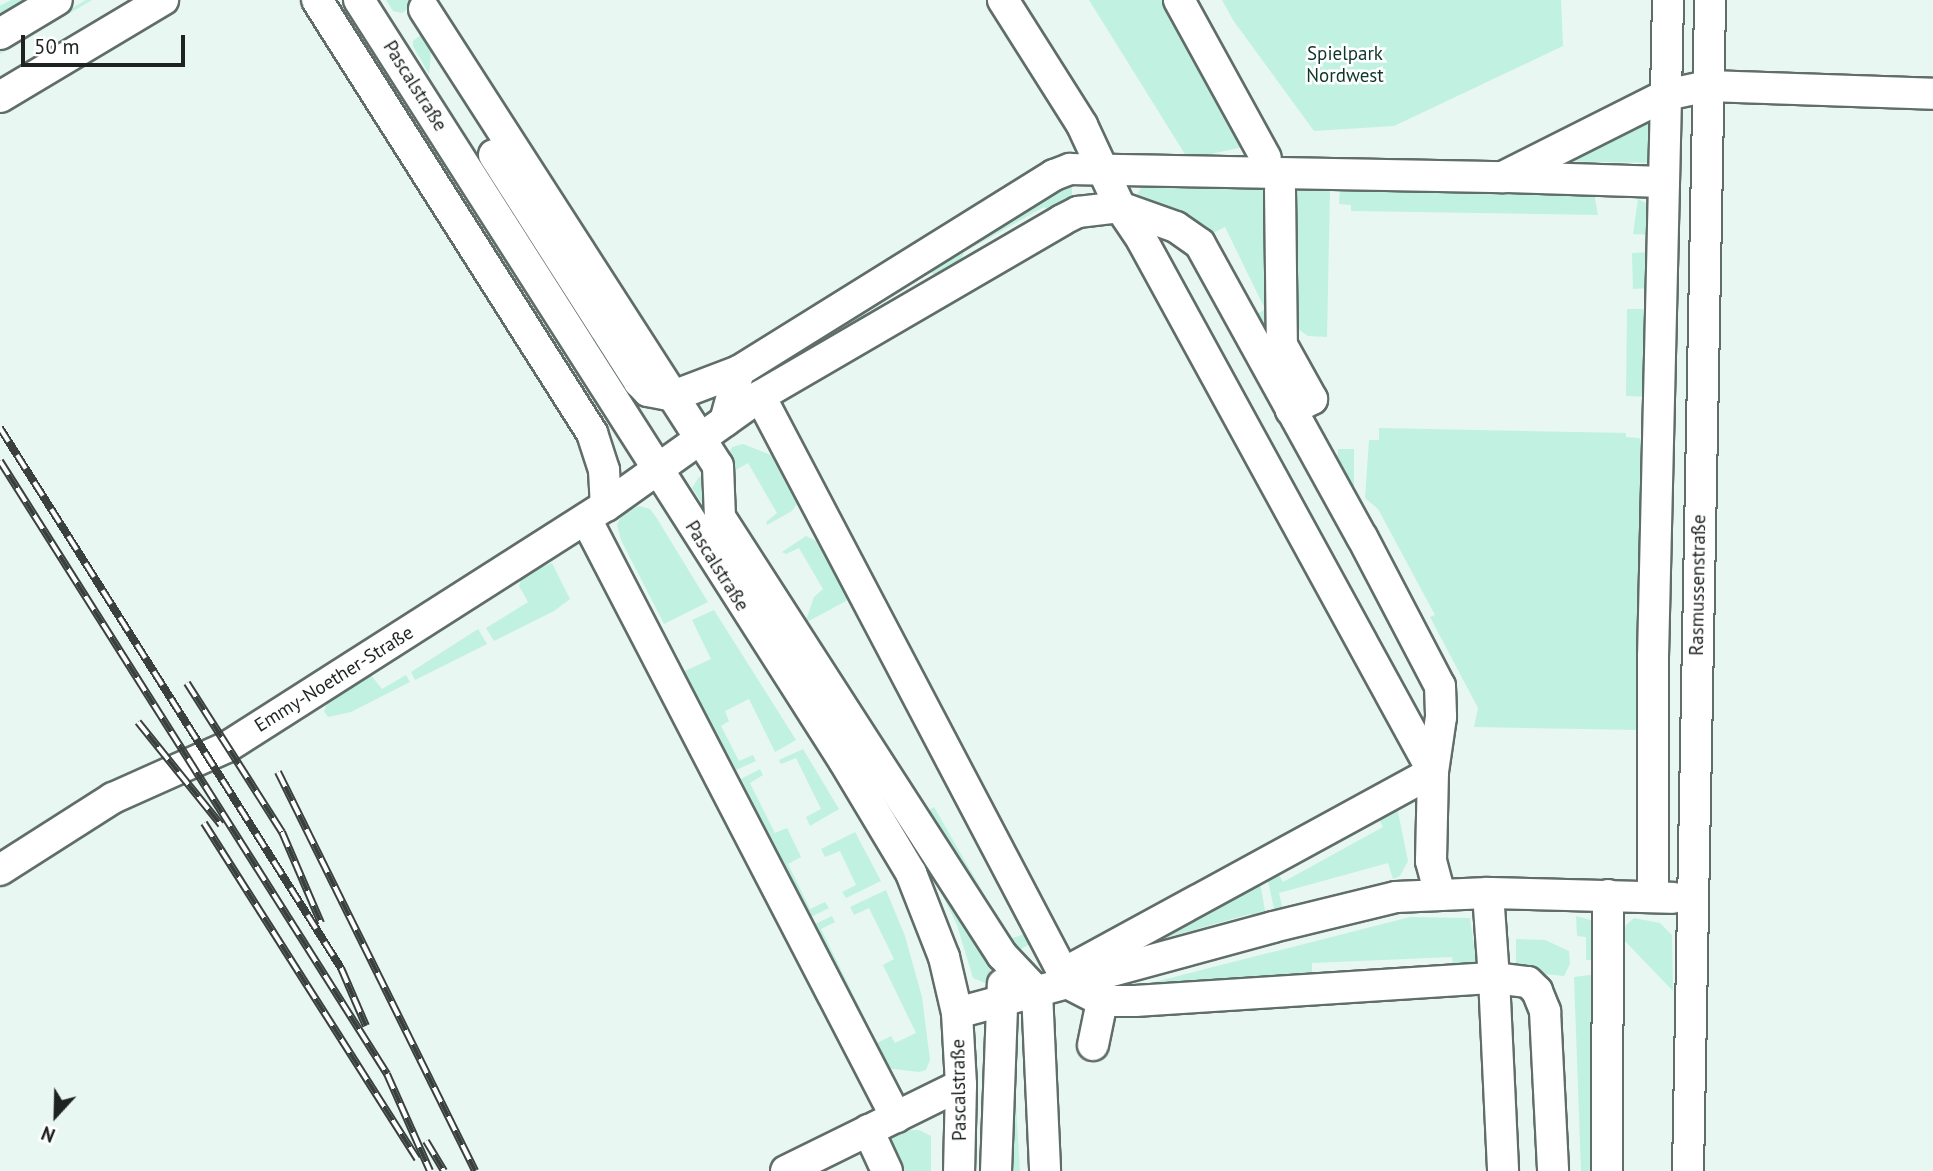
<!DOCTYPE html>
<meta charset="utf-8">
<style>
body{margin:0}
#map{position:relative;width:1933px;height:1171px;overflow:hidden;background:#e8f7f2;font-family:"PT Sans",sans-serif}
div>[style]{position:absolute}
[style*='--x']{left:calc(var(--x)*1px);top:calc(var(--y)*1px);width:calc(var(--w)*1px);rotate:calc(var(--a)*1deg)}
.green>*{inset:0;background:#c1f1e1}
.roads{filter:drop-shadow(2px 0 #606d68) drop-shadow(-2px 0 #606d68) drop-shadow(0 2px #606d68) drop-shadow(0 -2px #606d68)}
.minor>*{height:30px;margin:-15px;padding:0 15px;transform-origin:15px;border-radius:15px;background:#fff}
.rail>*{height:8px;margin-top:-4px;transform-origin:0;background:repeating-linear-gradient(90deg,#fff 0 16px,#39403d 0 32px);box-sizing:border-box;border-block:2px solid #39403d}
span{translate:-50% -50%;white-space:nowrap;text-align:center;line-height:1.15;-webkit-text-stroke:5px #fff;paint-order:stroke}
.park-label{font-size:19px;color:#0f362c}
.street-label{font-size:19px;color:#1e2321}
.north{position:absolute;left:21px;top:1080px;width:70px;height:70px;-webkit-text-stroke:5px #fff;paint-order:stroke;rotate:202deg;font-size:19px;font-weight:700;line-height:28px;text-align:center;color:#1e2321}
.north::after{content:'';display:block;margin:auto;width:24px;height:32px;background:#1e2321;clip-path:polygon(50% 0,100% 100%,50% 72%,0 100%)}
.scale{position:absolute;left:21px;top:35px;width:164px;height:32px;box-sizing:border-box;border:4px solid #1e2321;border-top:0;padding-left:9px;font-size:21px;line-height:24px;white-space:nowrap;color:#1e2321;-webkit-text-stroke:5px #fff;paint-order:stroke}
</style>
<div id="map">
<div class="green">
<div style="clip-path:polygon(11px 0,36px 0,0 21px,0 6px)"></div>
<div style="clip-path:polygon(86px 0,92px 0,0 54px,0 50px)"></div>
<div style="clip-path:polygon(386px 0,421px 0,402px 13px,393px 11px)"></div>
<div style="clip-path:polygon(1089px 0,1173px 0,1252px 145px,1188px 159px)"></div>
<div style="clip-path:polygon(1222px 0,1561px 0,1563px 46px,1394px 126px,1314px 131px,1233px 20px)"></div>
<div style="clip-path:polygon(421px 35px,432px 42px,429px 74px,413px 46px,413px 41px)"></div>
<div style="clip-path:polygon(1645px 122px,1656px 127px,1653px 163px,1557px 161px)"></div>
<div style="clip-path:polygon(1067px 178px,1072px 182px,1072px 195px,1069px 201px,1051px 211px,1044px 207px,964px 252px,960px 264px,936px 276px,929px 271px,866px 309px,863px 321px,840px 333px,830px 330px,811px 342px,810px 352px,786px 363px,781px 354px)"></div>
<div style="clip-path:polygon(1154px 186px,1265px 189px,1268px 336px,1253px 317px,1265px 309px,1225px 227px,1209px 235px,1202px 226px,1137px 195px,1141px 188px)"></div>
<div style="clip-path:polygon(1340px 189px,1594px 193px,1598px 215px,1351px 211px,1351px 205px,1339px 204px)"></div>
<div style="clip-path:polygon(1293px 190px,1330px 190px,1327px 337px,1308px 336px,1294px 326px)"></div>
<div style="clip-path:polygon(1638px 199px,1652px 206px,1653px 235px,1633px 234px)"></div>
<div style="clip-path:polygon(488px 239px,497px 239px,515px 267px,513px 277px)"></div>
<div style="clip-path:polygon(1652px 252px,1653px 288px,1633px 289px,1632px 253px)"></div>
<div style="clip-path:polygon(1627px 309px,1653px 309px,1651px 397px,1626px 396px)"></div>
<div style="clip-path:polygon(1379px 428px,1626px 433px,1626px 437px,1639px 438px,1652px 450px,1640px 730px,1474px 727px,1478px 708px,1430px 617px,1435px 615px,1378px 509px,1365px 498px,1369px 440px,1379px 440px)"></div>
<div style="clip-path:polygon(743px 444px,771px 455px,794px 495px,797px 504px,792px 511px,767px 525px,766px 522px,777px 513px,748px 463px,734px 471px,726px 460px,732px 447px)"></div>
<div style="clip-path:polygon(1338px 449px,1354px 449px,1354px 490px,1345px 495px,1337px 469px)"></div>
<div style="clip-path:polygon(699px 477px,705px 477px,711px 517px,692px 488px)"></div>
<div style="clip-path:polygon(640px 506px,650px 509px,656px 517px,708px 602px,664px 624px,621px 540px,617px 525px,622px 513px)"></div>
<div style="clip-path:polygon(806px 536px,818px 542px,848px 594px,846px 601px,805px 623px,814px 597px,823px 589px,799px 548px,786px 554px,782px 552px)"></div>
<div style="clip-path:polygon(552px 563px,570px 599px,554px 611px,494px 641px,486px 628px,528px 602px,519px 586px,523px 575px)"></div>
<div style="clip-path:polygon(714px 610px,796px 740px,775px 752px,749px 699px,725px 711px,729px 721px,721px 726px,739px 761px,753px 755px,756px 761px,736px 770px,683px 672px,711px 659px,692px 620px)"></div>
<div style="clip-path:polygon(478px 629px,487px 644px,415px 680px,411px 672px)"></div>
<div style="clip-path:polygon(370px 674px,382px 689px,406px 675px,410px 682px,351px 712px,328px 717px,324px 711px,330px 697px)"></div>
<div style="clip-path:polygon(803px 749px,839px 809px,810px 826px,806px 817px,821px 809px,796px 758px,781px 764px,779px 760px)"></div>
<div style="clip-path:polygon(760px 769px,763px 775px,750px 783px,775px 833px,787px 828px,801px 857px,788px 864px,810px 909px,825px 902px,829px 908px,809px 918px,741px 779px)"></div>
<div style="clip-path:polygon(934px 807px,1010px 939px,1027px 933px,1034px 942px,1015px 952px,922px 815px)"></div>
<div style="clip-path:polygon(1397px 807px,1408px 861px,1400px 876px,1393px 879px,1388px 863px,1279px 893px,1283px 910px,1275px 913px,1265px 867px,1274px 867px,1283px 882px,1383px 827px,1375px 811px)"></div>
<div style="clip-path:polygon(855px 832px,881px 881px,846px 898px,842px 892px,856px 885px,840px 851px,825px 857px,821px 849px)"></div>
<div style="clip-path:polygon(918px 845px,990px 959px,992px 967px,985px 983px,973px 978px,957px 925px)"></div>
<div style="clip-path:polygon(1258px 871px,1266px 916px,1258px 918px,1250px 914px,1141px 945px)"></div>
<div style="clip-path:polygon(886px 890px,905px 936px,922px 997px,930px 1060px,926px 1070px,919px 1072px,885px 1068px,811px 926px,832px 916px,835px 922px,821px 929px,877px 1043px,891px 1036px,895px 1043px,916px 1033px,883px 965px,894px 959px,869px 908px,854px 915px,850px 907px)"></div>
<div style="clip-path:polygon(1576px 916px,1594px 921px,1598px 960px,1586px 960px,1586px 937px,1577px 936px)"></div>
<div style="clip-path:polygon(1410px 917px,1470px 918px,1476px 960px,1472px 968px,1454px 974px,1452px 957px,1312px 963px,1312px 980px,1131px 988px)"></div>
<div style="clip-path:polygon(1634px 918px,1660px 923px,1672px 935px,1673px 991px,1622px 938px,1626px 925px)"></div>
<div style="clip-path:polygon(1516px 939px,1545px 940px,1569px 951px,1570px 964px,1564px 976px,1516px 971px)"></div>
<div style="clip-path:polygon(1598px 974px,1594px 1171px,1581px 1171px,1574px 977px)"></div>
<div style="clip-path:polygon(1012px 1034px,1020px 1171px,1005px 1171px)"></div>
<div style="clip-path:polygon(907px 1130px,919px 1130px,931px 1136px,931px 1171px,891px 1171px,885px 1139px)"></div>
</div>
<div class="roads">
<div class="minor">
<div style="--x:317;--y:0;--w:513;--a:57.58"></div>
<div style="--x:592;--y:433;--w:39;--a:72"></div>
<div style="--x:604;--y:470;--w:36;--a:87"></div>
<div style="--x:359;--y:0;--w:902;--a:57.49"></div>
<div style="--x:844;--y:761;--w:131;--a:59.1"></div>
<div style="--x:911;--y:873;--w:90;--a:68.6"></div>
<div style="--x:944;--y:957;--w:57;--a:76.9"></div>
<div style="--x:957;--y:1013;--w:72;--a:86.8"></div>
<div style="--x:961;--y:1085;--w:86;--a:91.3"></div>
<div style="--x:1003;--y:0;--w:148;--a:57.7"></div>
<div style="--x:1082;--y:125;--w:90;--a:65.1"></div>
<div style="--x:1120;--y:207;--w:40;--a:56"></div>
<div style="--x:1142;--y:240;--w:606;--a:61.32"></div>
<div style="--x:1179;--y:0;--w:180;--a:61.2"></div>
<div style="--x:424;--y:9;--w:543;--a:57.25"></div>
<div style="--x:718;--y:466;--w:51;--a:87.8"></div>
<div style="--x:720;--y:517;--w:521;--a:57.23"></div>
<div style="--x:1002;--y:955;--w:51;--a:46.6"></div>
<div style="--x:1037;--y:992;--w:179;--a:87.4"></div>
<div style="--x:0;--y:34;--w:66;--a:-30.8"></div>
<div style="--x:0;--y:97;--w:190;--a:-30.8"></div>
<div style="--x:494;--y:155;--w:269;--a:57.4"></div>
<div style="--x:639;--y:382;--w:13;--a:45"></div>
<div style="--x:648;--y:391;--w:25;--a:11"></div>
<div style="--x:673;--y:396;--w:71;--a:-20.7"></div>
<div style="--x:1507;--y:177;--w:157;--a:1.8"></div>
<div style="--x:1280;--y:190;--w:155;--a:89.3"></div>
<div style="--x:1282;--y:345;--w:62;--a:60.9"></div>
<div style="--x:1312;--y:399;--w:24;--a:152"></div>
<div style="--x:760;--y:396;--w:664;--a:62.28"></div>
<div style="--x:1069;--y:984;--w:37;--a:27"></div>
<div style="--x:1102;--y:1001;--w:33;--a:0"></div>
<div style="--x:1135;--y:1001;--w:360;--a:-3.7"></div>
<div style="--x:1494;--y:978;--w:193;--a:87.3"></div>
<div style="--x:725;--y:421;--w:52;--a:-74.4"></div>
<div style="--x:739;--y:371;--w:371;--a:-31.9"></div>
<div style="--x:1054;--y:175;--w:17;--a:-21"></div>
<div style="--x:1070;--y:169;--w:433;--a:1.1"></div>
<div style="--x:1503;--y:177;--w:182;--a:-26.7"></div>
<div style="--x:1666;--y:95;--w:95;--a:-88.8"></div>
<div style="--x:586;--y:519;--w:674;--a:62.6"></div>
<div style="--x:0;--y:870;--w:134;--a:-32.5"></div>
<div style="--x:113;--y:798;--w:125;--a:-24.1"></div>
<div style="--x:227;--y:747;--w:449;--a:-32.5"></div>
<div style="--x:606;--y:506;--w:189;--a:-35.5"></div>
<div style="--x:760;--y:396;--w:350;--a:-30.2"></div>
<div style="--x:1062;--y:220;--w:18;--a:-27"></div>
<div style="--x:1078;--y:212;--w:42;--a:-6.8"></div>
<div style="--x:1120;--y:207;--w:59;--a:19.7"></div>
<div style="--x:1176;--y:227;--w:29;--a:35"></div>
<div style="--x:1200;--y:244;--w:335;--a:61.1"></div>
<div style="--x:1362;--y:537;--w:168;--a:62.4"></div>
<div style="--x:1440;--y:686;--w:31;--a:88"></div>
<div style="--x:1441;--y:717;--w:56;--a:98.3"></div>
<div style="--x:1433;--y:772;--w:89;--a:91.3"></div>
<div style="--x:1431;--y:861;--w:35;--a:75"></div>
<div style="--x:1488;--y:893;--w:85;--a:86"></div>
<div style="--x:1494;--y:978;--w:34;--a:7"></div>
<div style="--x:1528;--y:982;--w:13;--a:45"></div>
<div style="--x:1537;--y:991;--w:22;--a:68"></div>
<div style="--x:1545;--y:1011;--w:160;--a:87.1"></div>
<div style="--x:1653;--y:897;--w:240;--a:-90"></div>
<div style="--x:1653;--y:657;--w:562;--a:-88.67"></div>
<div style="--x:1666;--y:95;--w:43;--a:-12.1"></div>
<div style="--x:1708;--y:86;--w:225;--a:2"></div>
<div style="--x:1064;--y:973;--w:420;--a:-28.6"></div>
<div style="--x:957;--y:1013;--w:327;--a:-15.2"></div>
<div style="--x:1273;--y:927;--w:127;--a:-13.7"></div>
<div style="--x:1396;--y:897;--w:92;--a:-2.5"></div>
<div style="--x:1488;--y:893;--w:185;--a:1.5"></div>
<div style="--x:1093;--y:1045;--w:45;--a:-78.4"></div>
<div style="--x:868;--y:1130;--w:45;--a:65.1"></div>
<div style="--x:786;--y:1171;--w:195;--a:-26.2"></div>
<div style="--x:996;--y:1171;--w:187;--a:-87.9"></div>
<div style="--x:1607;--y:1171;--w:276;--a:-89.8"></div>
<div style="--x:1688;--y:1171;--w:1171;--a:-88.92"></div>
</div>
</div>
<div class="rail">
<div style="--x:0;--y:428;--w:639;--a:57.73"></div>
<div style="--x:341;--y:968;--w:63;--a:66.7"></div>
<div style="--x:0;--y:461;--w:725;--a:57.73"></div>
<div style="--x:387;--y:1074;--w:106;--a:66.1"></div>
<div style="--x:187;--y:683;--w:177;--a:57.5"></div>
<div style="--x:282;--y:832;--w:99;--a:66.8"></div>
<div style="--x:138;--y:722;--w:132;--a:51.1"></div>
<div style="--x:278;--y:772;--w:445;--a:63.7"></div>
<div style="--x:204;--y:823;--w:398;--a:57.6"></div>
<div style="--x:426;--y:1141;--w:35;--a:59"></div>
</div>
<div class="park-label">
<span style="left:1345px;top:65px">Spielpark<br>Nordwest</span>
</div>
<div class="street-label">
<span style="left:415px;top:86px;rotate:58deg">Pascalstraße</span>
<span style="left:717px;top:566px;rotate:58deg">Pascalstraße</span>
<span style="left:1698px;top:585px;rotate:-89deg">Rasmussenstraße</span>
<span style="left:334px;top:679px;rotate:-32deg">Emmy-Noether-Straße</span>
<span style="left:959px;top:1090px;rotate:-91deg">Pascalstraße</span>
</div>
<div class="north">N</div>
<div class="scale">50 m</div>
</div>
